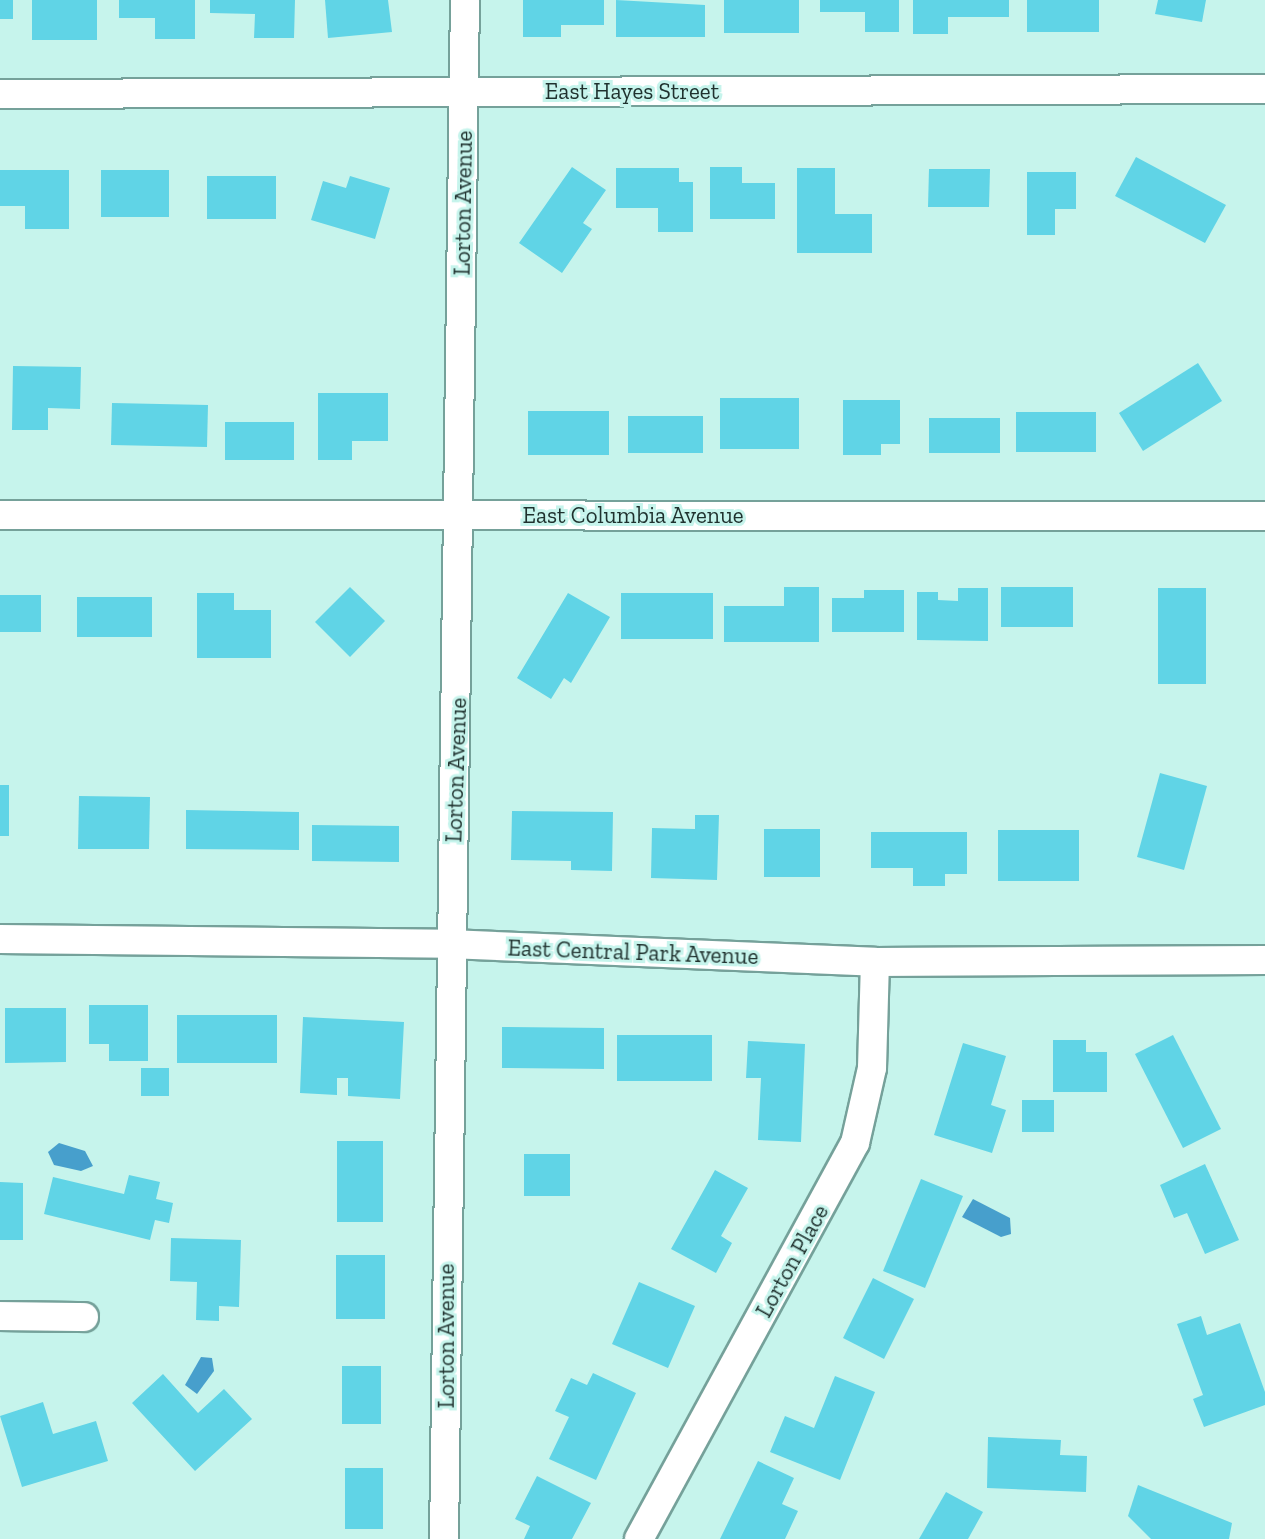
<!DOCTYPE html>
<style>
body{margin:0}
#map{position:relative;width:1265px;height:1539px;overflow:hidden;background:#c6f4ec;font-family:"Zilla Slab",serif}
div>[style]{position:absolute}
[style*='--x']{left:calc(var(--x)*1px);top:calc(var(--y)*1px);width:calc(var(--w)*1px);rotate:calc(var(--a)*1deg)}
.water>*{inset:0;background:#479fcc}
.building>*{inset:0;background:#60d4e6}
.roads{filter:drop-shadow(2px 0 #75a19a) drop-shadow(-2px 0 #75a19a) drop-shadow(0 2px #75a19a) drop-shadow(0 -2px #75a19a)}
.minor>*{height:28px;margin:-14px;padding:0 14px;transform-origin:14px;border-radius:14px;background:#fff}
span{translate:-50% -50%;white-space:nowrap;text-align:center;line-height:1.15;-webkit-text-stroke:6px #c6f4ec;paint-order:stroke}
.street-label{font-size:23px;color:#1f312e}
</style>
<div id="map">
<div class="water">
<div style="clip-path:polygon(59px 1143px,85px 1151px,93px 1166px,81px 1171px,54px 1165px,48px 1152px)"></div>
<div style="clip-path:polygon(973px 1199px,1010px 1218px,1011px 1234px,1001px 1237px,962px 1217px)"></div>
<div style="clip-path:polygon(201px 1357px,212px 1358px,214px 1371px,197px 1394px,185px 1385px)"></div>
</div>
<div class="building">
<div style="clip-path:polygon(0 0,13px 0,13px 19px,0 19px)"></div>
<div style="clip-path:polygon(32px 0,97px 0,97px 40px,32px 40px)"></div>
<div style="clip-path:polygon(119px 0,195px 0,195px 39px,155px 39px,155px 18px,119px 18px)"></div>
<div style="clip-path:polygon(210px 0,295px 0,294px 38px,254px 38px,255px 14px,210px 13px)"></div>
<div style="clip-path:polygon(325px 0,388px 0,392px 32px,328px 38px)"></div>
<div style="clip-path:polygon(523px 0,604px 0,604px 25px,561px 25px,561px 37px,523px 37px)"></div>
<div style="clip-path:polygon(616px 0,705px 5px,705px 37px,616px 37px)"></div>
<div style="clip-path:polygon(724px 0,799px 0,799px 33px,724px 33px)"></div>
<div style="clip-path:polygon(820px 0,899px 0,899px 32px,865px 32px,865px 12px,820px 12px)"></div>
<div style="clip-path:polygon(913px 0,1009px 0,1009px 17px,948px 17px,948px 34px,913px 34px)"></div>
<div style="clip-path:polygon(1027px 0,1099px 0,1099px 32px,1027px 32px)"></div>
<div style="clip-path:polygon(1158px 0,1206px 0,1202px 22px,1155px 14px)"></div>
<div style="clip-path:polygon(1136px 157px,1226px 205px,1205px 243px,1115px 196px)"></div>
<div style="clip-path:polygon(572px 167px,606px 190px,583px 223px,592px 229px,562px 273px,519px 243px)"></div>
<div style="clip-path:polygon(710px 167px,742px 167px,742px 183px,775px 183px,775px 219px,710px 219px)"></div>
<div style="clip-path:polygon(616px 168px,679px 168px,679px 182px,693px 182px,693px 232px,658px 232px,658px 208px,616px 208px)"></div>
<div style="clip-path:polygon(797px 168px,835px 168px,835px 214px,872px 214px,872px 253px,797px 253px)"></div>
<div style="clip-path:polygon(929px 169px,990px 169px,989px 207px,928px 207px)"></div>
<div style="clip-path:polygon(0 170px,69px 170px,69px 229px,25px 229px,25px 206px,0 206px)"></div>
<div style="clip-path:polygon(101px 170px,169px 170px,169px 217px,101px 217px)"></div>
<div style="clip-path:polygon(1027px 172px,1076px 172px,1076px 209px,1055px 209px,1055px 235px,1027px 235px)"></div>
<div style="clip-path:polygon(207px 176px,276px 176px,276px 219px,207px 219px)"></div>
<div style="clip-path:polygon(350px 176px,390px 188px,375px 239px,311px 220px,323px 181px,346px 188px)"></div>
<div style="clip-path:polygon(1198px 363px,1222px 401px,1143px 451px,1119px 413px)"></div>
<div style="clip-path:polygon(13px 366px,81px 367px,80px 409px,48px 408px,48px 430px,12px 430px)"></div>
<div style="clip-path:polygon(318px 393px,388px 393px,388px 441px,352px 441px,352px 460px,318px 460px)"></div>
<div style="clip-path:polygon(720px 398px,799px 398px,799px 449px,720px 449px)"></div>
<div style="clip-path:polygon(843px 400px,900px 400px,900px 444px,881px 444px,881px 455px,843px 455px)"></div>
<div style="clip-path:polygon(112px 403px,208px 405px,207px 447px,111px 445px)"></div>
<div style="clip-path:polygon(528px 411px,609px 411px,609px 455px,528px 455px)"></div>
<div style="clip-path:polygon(1016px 412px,1096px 412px,1096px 452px,1016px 452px)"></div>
<div style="clip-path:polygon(628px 416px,703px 416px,703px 453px,628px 453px)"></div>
<div style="clip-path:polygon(929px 418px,1000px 418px,1000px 453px,929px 453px)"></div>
<div style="clip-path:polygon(225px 422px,294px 422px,294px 460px,225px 460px)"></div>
<div style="clip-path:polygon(350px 587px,385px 621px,350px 657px,315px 622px)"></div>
<div style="clip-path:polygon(784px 587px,819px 587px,819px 642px,724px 642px,724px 606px,784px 606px)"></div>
<div style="clip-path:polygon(1001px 587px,1073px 587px,1073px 627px,1001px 627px)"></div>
<div style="clip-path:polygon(958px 588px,988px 588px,988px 641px,917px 640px,917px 592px,938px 592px,938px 600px,958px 601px)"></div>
<div style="clip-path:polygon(1158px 588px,1206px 588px,1206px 684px,1158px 684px)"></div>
<div style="clip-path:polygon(864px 590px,904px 590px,904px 632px,832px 632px,832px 598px,864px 598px)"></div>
<div style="clip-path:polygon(197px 593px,234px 593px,234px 610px,271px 610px,271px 658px,197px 658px)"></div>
<div style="clip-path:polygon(568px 593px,610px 617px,571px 683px,564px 678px,551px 699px,517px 678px)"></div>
<div style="clip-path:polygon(621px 593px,713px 593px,713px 639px,621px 639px)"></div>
<div style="clip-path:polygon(0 595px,41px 595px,41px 632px,0 632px)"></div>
<div style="clip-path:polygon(77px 597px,152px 597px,152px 637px,77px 637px)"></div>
<div style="clip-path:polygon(1160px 773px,1207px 786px,1184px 870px,1137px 857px)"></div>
<div style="clip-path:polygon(0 785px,9px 785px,9px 836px,0 836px)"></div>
<div style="clip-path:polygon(79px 796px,150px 797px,149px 849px,78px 849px)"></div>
<div style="clip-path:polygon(186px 810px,299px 812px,299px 850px,186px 849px)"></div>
<div style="clip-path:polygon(512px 811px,613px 812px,612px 871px,571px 870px,571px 861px,511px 860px)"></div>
<div style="clip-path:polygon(695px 815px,719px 815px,717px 880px,651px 878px,652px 828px,695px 829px)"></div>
<div style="clip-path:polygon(312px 825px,399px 826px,399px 862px,312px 861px)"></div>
<div style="clip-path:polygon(764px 829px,820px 829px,820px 877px,764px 877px)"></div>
<div style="clip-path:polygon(998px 830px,1079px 830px,1079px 881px,998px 881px)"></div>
<div style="clip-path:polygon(871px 832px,967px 832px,967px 874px,945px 874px,945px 886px,913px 886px,913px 868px,871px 868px)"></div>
<div style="clip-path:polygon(89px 1005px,148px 1005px,148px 1061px,109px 1061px,109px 1044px,89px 1044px)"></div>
<div style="clip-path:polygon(5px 1008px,66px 1008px,66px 1062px,5px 1063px)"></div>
<div style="clip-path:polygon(177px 1015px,277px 1015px,277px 1063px,177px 1063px)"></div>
<div style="clip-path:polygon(303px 1017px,404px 1022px,400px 1099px,348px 1096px,348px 1078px,337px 1078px,337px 1095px,300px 1093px)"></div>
<div style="clip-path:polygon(502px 1027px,604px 1028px,604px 1069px,502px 1068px)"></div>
<div style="clip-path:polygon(617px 1035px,712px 1035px,712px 1081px,617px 1081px)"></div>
<div style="clip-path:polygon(1173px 1035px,1221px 1129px,1183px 1148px,1135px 1054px)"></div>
<div style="clip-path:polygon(1053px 1040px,1086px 1040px,1086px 1052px,1107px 1052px,1107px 1092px,1053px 1092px)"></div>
<div style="clip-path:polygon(748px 1041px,805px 1044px,801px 1142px,758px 1140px,761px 1078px,746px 1078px)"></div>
<div style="clip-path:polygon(963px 1043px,1006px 1056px,991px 1105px,1006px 1110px,992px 1153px,934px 1135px)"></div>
<div style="clip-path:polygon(141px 1068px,169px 1068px,169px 1096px,141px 1096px)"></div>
<div style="clip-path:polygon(1022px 1100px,1054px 1100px,1054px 1132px,1022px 1132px)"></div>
<div style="clip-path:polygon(337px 1141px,383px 1141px,383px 1222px,337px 1222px)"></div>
<div style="clip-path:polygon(524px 1154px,570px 1154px,570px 1196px,524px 1196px)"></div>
<div style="clip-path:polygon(1205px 1164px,1239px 1240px,1205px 1254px,1187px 1213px,1174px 1218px,1160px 1185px)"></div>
<div style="clip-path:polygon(715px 1170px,748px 1188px,721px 1236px,732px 1243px,716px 1273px,671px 1249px)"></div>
<div style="clip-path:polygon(129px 1175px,160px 1182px,156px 1199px,173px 1203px,169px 1223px,155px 1220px,150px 1240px,44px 1214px,53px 1177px,124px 1194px)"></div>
<div style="clip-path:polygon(921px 1179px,963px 1196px,925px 1288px,883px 1271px)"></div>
<div style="clip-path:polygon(0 1182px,23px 1183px,23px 1240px,0 1240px)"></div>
<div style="clip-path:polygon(171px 1238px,241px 1240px,239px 1307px,219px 1306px,219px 1321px,196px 1320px,197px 1282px,170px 1281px)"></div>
<div style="clip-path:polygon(336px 1255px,385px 1255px,385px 1319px,336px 1319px)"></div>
<div style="clip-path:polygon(873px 1278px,914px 1299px,884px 1359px,843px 1338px)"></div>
<div style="clip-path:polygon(639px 1282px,695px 1306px,668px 1368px,612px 1344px)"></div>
<div style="clip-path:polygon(1201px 1316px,1207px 1335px,1240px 1323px,1265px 1392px,1265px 1405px,1204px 1427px,1193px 1399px,1203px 1395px,1177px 1324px)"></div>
<div style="clip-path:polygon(342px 1366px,381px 1366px,381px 1424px,342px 1424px)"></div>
<div style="clip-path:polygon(593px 1373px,636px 1393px,596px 1480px,549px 1459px,569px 1417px,555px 1411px,571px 1378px,587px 1385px)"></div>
<div style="clip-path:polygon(163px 1374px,198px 1413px,224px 1389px,252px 1419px,195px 1471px,132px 1403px)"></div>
<div style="clip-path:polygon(835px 1376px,875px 1392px,840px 1480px,770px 1452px,785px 1416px,814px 1428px)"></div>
<div style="clip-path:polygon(43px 1402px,53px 1434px,96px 1421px,108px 1461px,22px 1487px,0 1416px)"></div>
<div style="clip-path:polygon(988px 1437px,1061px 1440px,1060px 1455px,1087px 1456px,1086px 1492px,987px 1488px)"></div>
<div style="clip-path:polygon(758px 1461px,794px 1478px,782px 1504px,798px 1511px,785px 1539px,720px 1539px)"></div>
<div style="clip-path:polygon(345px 1468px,383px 1468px,383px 1529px,345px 1529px)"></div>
<div style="clip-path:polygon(537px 1476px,591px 1503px,572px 1539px,524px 1539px,530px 1526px,515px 1519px)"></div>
<div style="clip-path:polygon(1138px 1485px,1232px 1523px,1229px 1539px,1151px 1539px,1128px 1516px)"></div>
<div style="clip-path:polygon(946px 1492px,983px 1512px,968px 1539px,919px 1539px)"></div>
</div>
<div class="roads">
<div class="minor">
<div style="--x:0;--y:94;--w:1265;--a:-0.23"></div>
<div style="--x:0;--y:515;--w:1265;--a:0.05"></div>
<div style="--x:0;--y:939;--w:449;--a:0.6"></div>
<div style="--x:449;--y:944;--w:426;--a:2.4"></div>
<div style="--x:875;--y:962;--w:390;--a:-0.3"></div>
<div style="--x:0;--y:1316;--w:84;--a:0.7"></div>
<div style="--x:444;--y:1539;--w:1539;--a:-89.22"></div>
<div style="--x:639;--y:1539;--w:451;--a:-61.4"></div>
<div style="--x:855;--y:1143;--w:77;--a:-77.2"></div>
<div style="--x:872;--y:1068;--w:106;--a:-88.4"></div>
</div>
</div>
<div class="street-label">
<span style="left:632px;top:91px">East Hayes Street</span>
<span style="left:463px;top:203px;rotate:-89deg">Lorton Avenue</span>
<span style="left:633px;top:515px">East Columbia Avenue</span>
<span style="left:456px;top:770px;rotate:-88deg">Lorton Avenue</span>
<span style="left:633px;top:952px;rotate:2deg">East Central Park Avenue</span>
<span style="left:792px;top:1261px;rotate:-61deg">Lorton Place</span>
<span style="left:446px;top:1336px;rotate:-90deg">Lorton Avenue</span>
</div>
</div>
